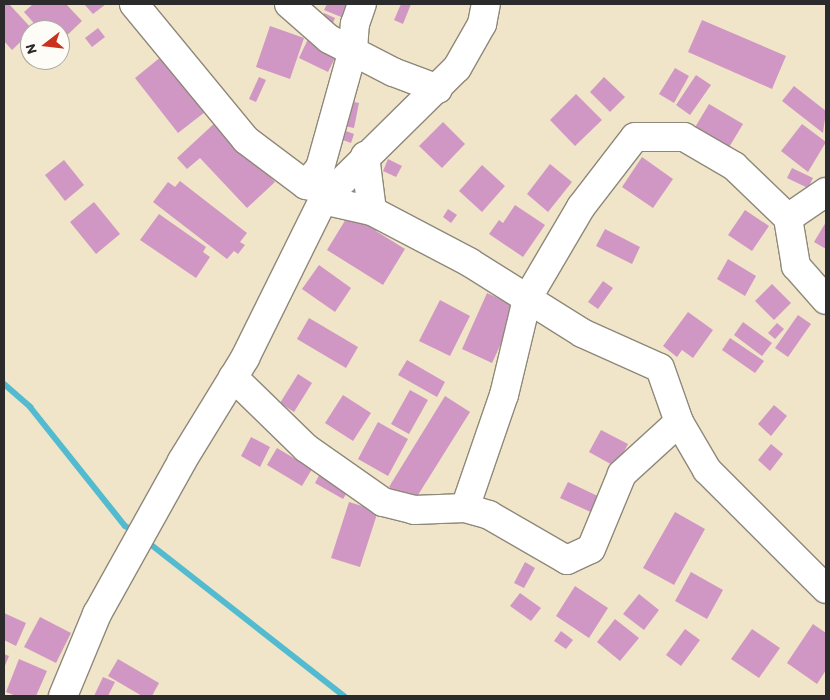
<!DOCTYPE html>
<style>
body{margin:0}
#map{position:relative;width:830px;height:700px;overflow:hidden;background:#f0e5c8;font-family:Itim,sans-serif}
div>[style]{position:absolute}
[style*='--x']{left:calc(var(--x)*1px);top:calc(var(--y)*1px);width:calc(var(--w)*1px);rotate:calc(var(--a)*1deg)}
.stream>*{height:6px;margin:-3px;padding:0 3px;transform-origin:3px;border-radius:3px;background:#53bbd0}
.building>*{inset:0;background:#d097c4}
.roads{filter:drop-shadow(1px 0 #8e887a) drop-shadow(-1px 0 #8e887a) drop-shadow(0 1px #8e887a) drop-shadow(0 -1px #8e887a)}
.minor>*{height:28px;margin:-14px;padding:0 14px;transform-origin:14px;border-radius:14px;background:#fff}
span{translate:-50% -50%;white-space:nowrap;text-align:center;line-height:1.15;-webkit-text-stroke:5px #fdfcf7;paint-order:stroke}
.frame{position:absolute;inset:0;border:5px solid #2b2b2b;pointer-events:none}
.north{position:absolute;left:20px;top:20px;width:50px;height:50px;box-sizing:border-box;background:#fdfcf7;border:1px solid #a9a8a5;border-radius:50%;rotate:254deg;font-size:14px;font-weight:700;line-height:20px;text-align:center;color:#2b2b2b}
.north::after{content:'';display:block;margin:auto;width:18px;height:22px;background:#c8321e;clip-path:polygon(50% 0,100% 100%,50% 72%,0 100%)}
</style>
<div id="map">
<div class="stream">
<div style="--x:4;--y:384;--w:35;--a:41"></div>
<div style="--x:30;--y:407;--w:152;--a:51.4"></div>
<div style="--x:125;--y:526;--w:12;--a:31"></div>
<div style="--x:145;--y:540;--w:253;--a:38.1"></div>
</div>
<div class="building">
<div style="clip-path:polygon(5px 4px,9px 4px,33px 30px,12px 50px,4px 41px)"></div>
<div style="clip-path:polygon(33px 4px,66px 4px,82px 21px,60px 42px,60px 30px,40px 30px,24px 12px)"></div>
<div style="clip-path:polygon(84px 4px,106px 4px,93px 14px)"></div>
<div style="clip-path:polygon(327px 4px,359px 4px,351px 21px,324px 10px)"></div>
<div style="clip-path:polygon(401px 4px,411px 4px,403px 24px,394px 20px)"></div>
<div style="clip-path:polygon(324px 13px,335px 18px,331px 28px,320px 23px)"></div>
<div style="clip-path:polygon(702px 20px,786px 56px,772px 89px,688px 52px)"></div>
<div style="clip-path:polygon(270px 26px,304px 38px,290px 79px,256px 67px)"></div>
<div style="clip-path:polygon(98px 28px,105px 37px,92px 47px,85px 38px)"></div>
<div style="clip-path:polygon(308px 39px,337px 54px,328px 72px,299px 58px)"></div>
<div style="clip-path:polygon(162px 56px,205px 112px,178px 133px,135px 78px)"></div>
<div style="clip-path:polygon(675px 68px,689px 76px,674px 103px,659px 94px)"></div>
<div style="clip-path:polygon(696px 75px,711px 85px,690px 115px,676px 105px)"></div>
<div style="clip-path:polygon(259px 77px,266px 80px,256px 102px,249px 99px)"></div>
<div style="clip-path:polygon(604px 77px,625px 97px,610px 112px,590px 92px)"></div>
<div style="clip-path:polygon(794px 86px,826px 111px,823px 133px,782px 101px)"></div>
<div style="clip-path:polygon(576px 94px,602px 120px,575px 146px,550px 120px)"></div>
<div style="clip-path:polygon(349px 101px,359px 103px,354px 128px,344px 126px)"></div>
<div style="clip-path:polygon(709px 104px,743px 124px,728px 149px,694px 129px)"></div>
<div style="clip-path:polygon(218px 120px,275px 182px,247px 208px,200px 158px,187px 169px,177px 158px)"></div>
<div style="clip-path:polygon(443px 122px,465px 144px,442px 168px,419px 146px)"></div>
<div style="clip-path:polygon(802px 124px,826px 142px,808px 172px,781px 151px)"></div>
<div style="clip-path:polygon(346px 131px,354px 134px,351px 143px,343px 140px)"></div>
<div style="clip-path:polygon(642px 157px,673px 179px,653px 208px,622px 187px)"></div>
<div style="clip-path:polygon(388px 159px,402px 166px,396px 177px,383px 171px)"></div>
<div style="clip-path:polygon(64px 160px,84px 185px,65px 201px,45px 175px)"></div>
<div style="clip-path:polygon(550px 164px,572px 182px,548px 212px,527px 194px)"></div>
<div style="clip-path:polygon(482px 165px,505px 186px,482px 212px,459px 191px)"></div>
<div style="clip-path:polygon(792px 168px,813px 178px,808px 188px,787px 178px)"></div>
<div style="clip-path:polygon(180px 181px,247px 233px,240px 242px,245px 245px,238px 254px,234px 251px,227px 259px,153px 202px,168px 182px,175px 187px)"></div>
<div style="clip-path:polygon(94px 202px,120px 234px,96px 254px,70px 222px)"></div>
<div style="clip-path:polygon(515px 205px,545px 225px,523px 257px,489px 234px,499px 220px,503px 223px)"></div>
<div style="clip-path:polygon(448px 209px,457px 215px,451px 223px,443px 217px)"></div>
<div style="clip-path:polygon(745px 210px,769px 226px,752px 251px,728px 235px)"></div>
<div style="clip-path:polygon(159px 214px,206px 247px,203px 252px,210px 257px,196px 278px,140px 240px)"></div>
<div style="clip-path:polygon(349px 214px,378px 227px,376px 231px,405px 249px,383px 285px,327px 250px)"></div>
<div style="clip-path:polygon(826px 222px,826px 249px,814px 242px)"></div>
<div style="clip-path:polygon(605px 229px,640px 247px,632px 264px,596px 246px)"></div>
<div style="clip-path:polygon(728px 259px,756px 276px,745px 296px,717px 279px)"></div>
<div style="clip-path:polygon(319px 265px,351px 288px,335px 312px,302px 289px)"></div>
<div style="clip-path:polygon(603px 281px,613px 288px,598px 309px,588px 302px)"></div>
<div style="clip-path:polygon(772px 284px,791px 303px,774px 320px,755px 301px)"></div>
<div style="clip-path:polygon(487px 293px,518px 307px,492px 363px,462px 349px)"></div>
<div style="clip-path:polygon(440px 300px,470px 316px,450px 356px,419px 341px)"></div>
<div style="clip-path:polygon(688px 312px,713px 330px,693px 358px,682px 350px,677px 357px,663px 346px)"></div>
<div style="clip-path:polygon(798px 315px,811px 324px,788px 357px,775px 348px)"></div>
<div style="clip-path:polygon(309px 318px,358px 347px,346px 368px,297px 339px)"></div>
<div style="clip-path:polygon(743px 322px,772px 343px,762px 356px,734px 335px)"></div>
<div style="clip-path:polygon(777px 323px,784px 329px,775px 339px,768px 333px)"></div>
<div style="clip-path:polygon(730px 338px,764px 361px,755px 373px,722px 350px)"></div>
<div style="clip-path:polygon(407px 360px,445px 382px,437px 397px,398px 375px)"></div>
<div style="clip-path:polygon(298px 374px,312px 383px,294px 412px,280px 403px)"></div>
<div style="clip-path:polygon(410px 390px,428px 400px,409px 434px,391px 424px)"></div>
<div style="clip-path:polygon(343px 395px,371px 413px,353px 441px,325px 423px)"></div>
<div style="clip-path:polygon(445px 396px,470px 412px,413px 503px,389px 487px)"></div>
<div style="clip-path:polygon(774px 405px,787px 416px,771px 436px,758px 424px)"></div>
<div style="clip-path:polygon(378px 422px,408px 439px,388px 476px,358px 459px)"></div>
<div style="clip-path:polygon(601px 430px,628px 444px,616px 467px,589px 452px)"></div>
<div style="clip-path:polygon(251px 437px,270px 447px,260px 467px,241px 456px)"></div>
<div style="clip-path:polygon(771px 444px,783px 454px,770px 471px,758px 460px)"></div>
<div style="clip-path:polygon(277px 448px,312px 469px,302px 486px,267px 465px)"></div>
<div style="clip-path:polygon(322px 470px,351px 486px,343px 499px,315px 483px)"></div>
<div style="clip-path:polygon(568px 482px,602px 498px,595px 514px,560px 498px)"></div>
<div style="clip-path:polygon(349px 502px,378px 511px,360px 567px,331px 558px)"></div>
<div style="clip-path:polygon(675px 512px,705px 529px,674px 585px,643px 568px)"></div>
<div style="clip-path:polygon(525px 562px,535px 568px,524px 588px,514px 583px)"></div>
<div style="clip-path:polygon(691px 572px,723px 590px,707px 619px,675px 601px)"></div>
<div style="clip-path:polygon(575px 586px,608px 608px,589px 638px,556px 616px)"></div>
<div style="clip-path:polygon(520px 593px,541px 608px,531px 621px,510px 606px)"></div>
<div style="clip-path:polygon(639px 594px,659px 610px,644px 630px,623px 614px)"></div>
<div style="clip-path:polygon(4px 613px,26px 623px,16px 646px,4px 640px)"></div>
<div style="clip-path:polygon(40px 617px,71px 633px,56px 663px,24px 647px)"></div>
<div style="clip-path:polygon(615px 619px,639px 638px,620px 661px,597px 642px)"></div>
<div style="clip-path:polygon(813px 624px,826px 633px,826px 670px,817px 684px,787px 663px)"></div>
<div style="clip-path:polygon(685px 629px,700px 640px,681px 666px,666px 655px)"></div>
<div style="clip-path:polygon(752px 629px,780px 648px,759px 678px,731px 659px)"></div>
<div style="clip-path:polygon(561px 631px,573px 640px,566px 649px,554px 641px)"></div>
<div style="clip-path:polygon(4px 654px,9px 656px,4px 668px)"></div>
<div style="clip-path:polygon(19px 659px,47px 671px,36px 696px,16px 696px,6px 692px)"></div>
<div style="clip-path:polygon(118px 659px,159px 683px,152px 696px,142px 696px,108px 676px)"></div>
<div style="clip-path:polygon(103px 677px,115px 682px,108px 696px,94px 696px)"></div>
</div>
<div class="roads">
<div class="minor">
<div style="--x:134;--y:4;--w:176;--a:50.5"></div>
<div style="--x:246;--y:140;--w:75;--a:36.9"></div>
<div style="--x:306;--y:185;--w:25;--a:12"></div>
<div style="--x:289;--y:4;--w:53;--a:41.2"></div>
<div style="--x:329;--y:39;--w:72;--a:27.3"></div>
<div style="--x:393;--y:72;--w:48;--a:20.7"></div>
<div style="--x:365;--y:156;--w:55;--a:82.7"></div>
<div style="--x:306;--y:185;--w:22;--a:-51"></div>
<div style="--x:320;--y:168;--w:123;--a:-74.4"></div>
<div style="--x:353;--y:50;--w:26;--a:-86"></div>
<div style="--x:355;--y:24;--w:21;--a:-71"></div>
<div style="--x:323;--y:200;--w:50;--a:12.7"></div>
<div style="--x:372;--y:211;--w:110;--a:27.7"></div>
<div style="--x:469;--y:262;--w:133;--a:32.1"></div>
<div style="--x:582;--y:333;--w:85;--a:24.2"></div>
<div style="--x:660;--y:368;--w:57;--a:70.6"></div>
<div style="--x:679;--y:422;--w:56;--a:59.7"></div>
<div style="--x:707;--y:470;--w:168;--a:45"></div>
<div style="--x:788;--y:218;--w:46;--a:-34.4"></div>
<div style="--x:233;--y:377;--w:102;--a:44.2"></div>
<div style="--x:306;--y:448;--w:94;--a:35"></div>
<div style="--x:383;--y:502;--w:32;--a:14"></div>
<div style="--x:414;--y:510;--w:51;--a:-2.2"></div>
<div style="--x:465;--y:508;--w:25;--a:16"></div>
<div style="--x:489;--y:515;--w:90;--a:30"></div>
<div style="--x:567;--y:560;--w:26;--a:-25"></div>
<div style="--x:591;--y:549;--w:81;--a:-67.5"></div>
<div style="--x:622;--y:474;--w:77;--a:-42.4"></div>
<div style="--x:465;--y:508;--w:120;--a:-71"></div>
<div style="--x:504;--y:395;--w:99;--a:-76.5"></div>
<div style="--x:527;--y:299;--w:107;--a:-59.6"></div>
<div style="--x:581;--y:207;--w:88;--a:-52.4"></div>
<div style="--x:635;--y:137;--w:49;--a:0"></div>
<div style="--x:684;--y:137;--w:58;--a:30.1"></div>
<div style="--x:734;--y:166;--w:75;--a:43.9"></div>
<div style="--x:788;--y:218;--w:49;--a:80.5"></div>
<div style="--x:796;--y:266;--w:45;--a:48.6"></div>
<div style="--x:63;--y:696;--w:89;--a:-67.5"></div>
<div style="--x:97;--y:614;--w:175;--a:-60.9"></div>
<div style="--x:182;--y:461;--w:121;--a:-58.5"></div>
<div style="--x:245;--y:358;--w:176;--a:-63.7"></div>
<div style="--x:323;--y:200;--w:188;--a:-44.6"></div>
<div style="--x:457;--y:68;--w:51;--a:-60.4"></div>
<div style="--x:482;--y:24;--w:20;--a:-79"></div>
</div>
</div>
<div class="frame"></div>
<div class="north">N</div>
</div>
